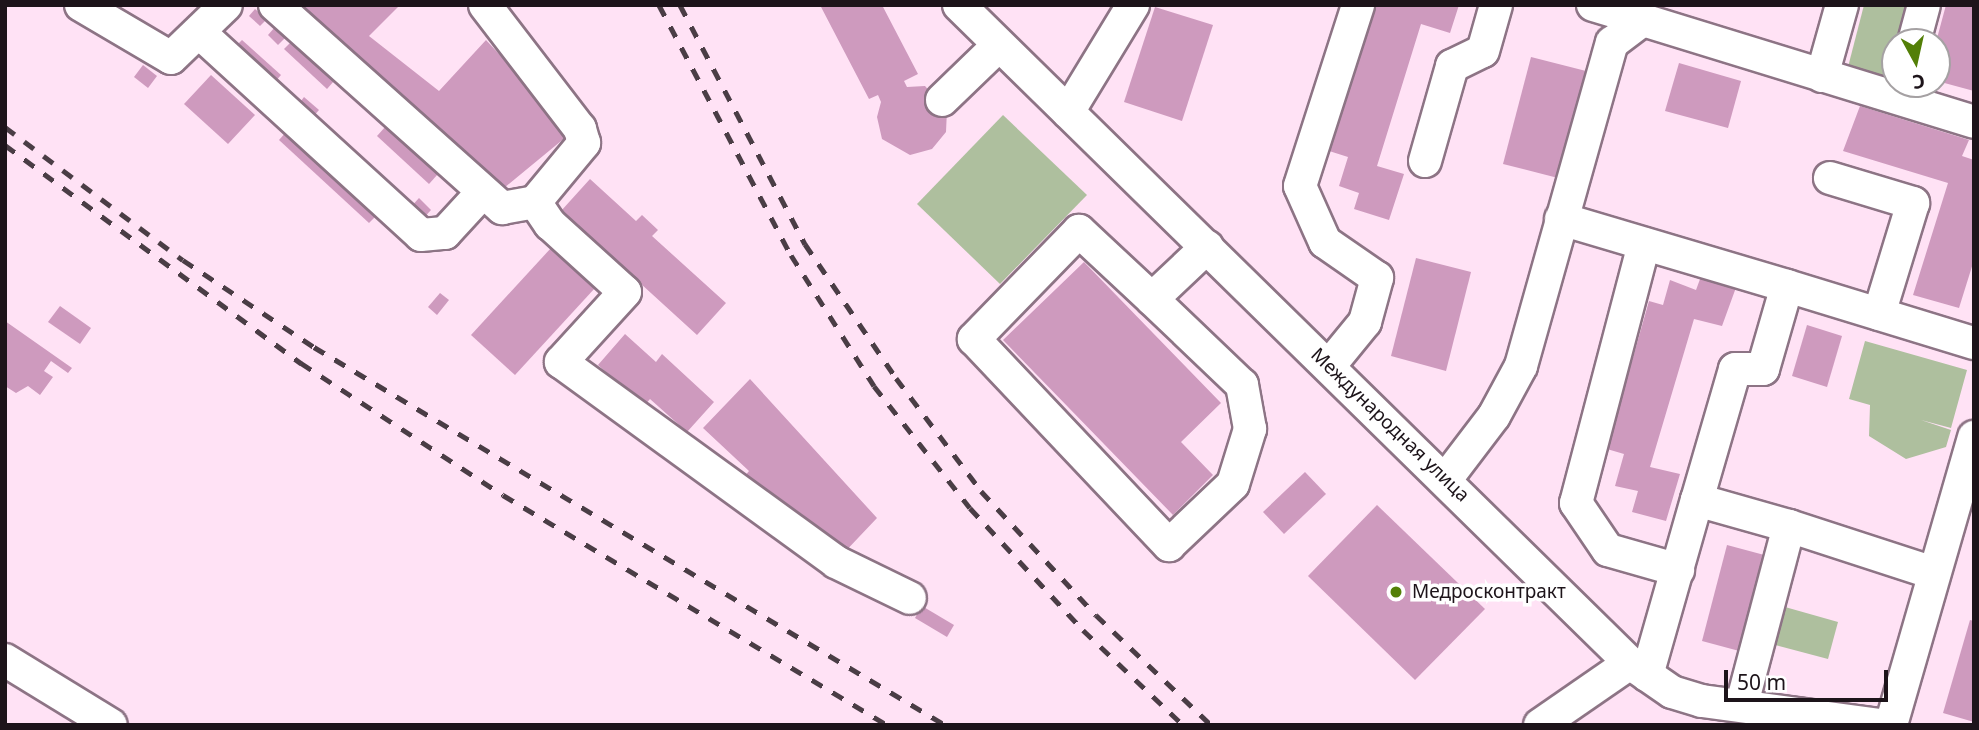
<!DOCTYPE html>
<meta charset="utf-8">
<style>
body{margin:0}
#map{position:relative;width:1979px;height:730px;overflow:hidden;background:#ffe2f5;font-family:"Noto Sans",sans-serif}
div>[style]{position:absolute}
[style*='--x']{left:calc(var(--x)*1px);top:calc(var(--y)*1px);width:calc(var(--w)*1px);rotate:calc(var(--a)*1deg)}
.green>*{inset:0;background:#aebf9e}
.building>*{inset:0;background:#ce9abe}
.roads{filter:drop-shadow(2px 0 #8d7485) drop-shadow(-2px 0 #8d7485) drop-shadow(0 2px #8d7485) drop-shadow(0 -2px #8d7485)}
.minor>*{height:32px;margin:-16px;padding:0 16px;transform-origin:16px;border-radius:16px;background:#fff}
.rail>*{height:5px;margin-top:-2.5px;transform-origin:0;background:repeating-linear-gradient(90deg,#4a3d45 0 12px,transparent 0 24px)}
.dots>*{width:19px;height:19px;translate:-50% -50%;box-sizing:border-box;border:4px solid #fff;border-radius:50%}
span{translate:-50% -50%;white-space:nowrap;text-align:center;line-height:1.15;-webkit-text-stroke:7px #fff;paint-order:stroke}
.street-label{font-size:19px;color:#1d141a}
.poi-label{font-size:19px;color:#1d141a}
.left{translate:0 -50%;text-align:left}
.frame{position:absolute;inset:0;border:7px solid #1d141a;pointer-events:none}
.north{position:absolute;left:1881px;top:28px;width:70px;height:70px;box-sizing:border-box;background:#fff;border:2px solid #a5a1a3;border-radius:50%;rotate:172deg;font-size:19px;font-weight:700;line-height:28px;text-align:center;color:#1d141a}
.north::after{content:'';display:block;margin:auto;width:24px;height:32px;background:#537f07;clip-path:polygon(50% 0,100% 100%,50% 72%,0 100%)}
.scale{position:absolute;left:1724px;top:670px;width:164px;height:32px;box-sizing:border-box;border:4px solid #1d141a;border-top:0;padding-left:9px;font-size:21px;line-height:24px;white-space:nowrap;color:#1d141a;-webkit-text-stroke:5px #fff;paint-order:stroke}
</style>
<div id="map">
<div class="green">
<div style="clip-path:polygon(1864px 5px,1907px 5px,1889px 78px,1848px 67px)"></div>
<div style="clip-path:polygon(1003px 115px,1087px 195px,1000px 284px,917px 204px)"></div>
<div style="clip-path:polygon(1865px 341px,1967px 370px,1951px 428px,1921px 420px,1951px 430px,1946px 447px,1906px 459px,1869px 436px,1870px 405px,1849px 399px)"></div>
<div style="clip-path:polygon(1778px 605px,1838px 622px,1828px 659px,1768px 643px)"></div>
</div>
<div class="building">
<div style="clip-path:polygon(295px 5px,400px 5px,369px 36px,439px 91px,486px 40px,572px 132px,504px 188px)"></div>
<div style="clip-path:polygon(820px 5px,882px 5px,918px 74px,904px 81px,907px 87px,925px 86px,947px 110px,946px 132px,932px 149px,910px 155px,882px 139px,877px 117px,881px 102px,878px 95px,869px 99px)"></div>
<div style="clip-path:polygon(1371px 5px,1459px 5px,1450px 33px,1421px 24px,1377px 166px,1404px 174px,1389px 220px,1354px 209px,1359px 193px,1339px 186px,1348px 157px,1326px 150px)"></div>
<div style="clip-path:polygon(1946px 5px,1974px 5px,1974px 91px,1937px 81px,1936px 42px)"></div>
<div style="clip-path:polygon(1155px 7px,1213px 25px,1182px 121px,1124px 102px)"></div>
<div style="clip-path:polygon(255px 9px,267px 19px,260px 26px,249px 16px)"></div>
<div style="clip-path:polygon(275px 27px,286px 37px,278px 45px,268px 35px)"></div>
<div style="clip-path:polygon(242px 40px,281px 75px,274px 83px,235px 47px)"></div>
<div style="clip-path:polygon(291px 42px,334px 81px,327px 89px,284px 49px)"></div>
<div style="clip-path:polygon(1531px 57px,1586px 71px,1558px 178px,1503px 164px)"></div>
<div style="clip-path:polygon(1679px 63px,1741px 81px,1728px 128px,1665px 111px)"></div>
<div style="clip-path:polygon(143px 65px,157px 76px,148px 88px,134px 77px)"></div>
<div style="clip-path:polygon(211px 75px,255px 115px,228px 144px,184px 104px)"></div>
<div style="clip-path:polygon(304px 97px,319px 110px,312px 118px,298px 105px)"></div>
<div style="clip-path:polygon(1860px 106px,1969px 140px,1962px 156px,1974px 160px,1974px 260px,1959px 308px,1913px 295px,1948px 183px,1843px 151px)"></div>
<div style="clip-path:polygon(386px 126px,438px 174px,429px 184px,377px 136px)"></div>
<div style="clip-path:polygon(287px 131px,377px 215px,369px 223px,279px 140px)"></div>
<div style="clip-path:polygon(590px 179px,636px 221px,642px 215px,658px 230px,652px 236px,726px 303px,697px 335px,561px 211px)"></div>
<div style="clip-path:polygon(419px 198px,431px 210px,421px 221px,409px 209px)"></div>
<div style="clip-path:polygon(551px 248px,595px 288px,515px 375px,471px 335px)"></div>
<div style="clip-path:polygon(1416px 258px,1471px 272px,1446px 371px,1391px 356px)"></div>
<div style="clip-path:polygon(1084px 262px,1221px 403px,1181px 442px,1213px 475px,1173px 515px,1003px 340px)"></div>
<div style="clip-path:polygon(1703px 271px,1738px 282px,1722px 326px,1694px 319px,1650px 467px,1680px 474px,1666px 521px,1632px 512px,1638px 491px,1615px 486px,1624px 454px,1607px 449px,1649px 301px,1663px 305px,1670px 280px,1696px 290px)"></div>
<div style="clip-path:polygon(440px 293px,449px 300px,437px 315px,428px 307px)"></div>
<div style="clip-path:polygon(60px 306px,91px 328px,80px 344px,48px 322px)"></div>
<div style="clip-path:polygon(5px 321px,72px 368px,68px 373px,51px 361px,44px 371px,53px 377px,40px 395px,28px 386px,16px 393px,5px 386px)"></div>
<div style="clip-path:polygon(1807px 325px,1842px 336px,1827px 387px,1792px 376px)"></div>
<div style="clip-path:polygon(625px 334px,656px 362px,662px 354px,714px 402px,687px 432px,650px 399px,644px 406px,598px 365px)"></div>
<div style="clip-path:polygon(750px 379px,877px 518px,840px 557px,744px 477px,749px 471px,703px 428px)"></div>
<div style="clip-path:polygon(1305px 472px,1326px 494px,1284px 534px,1263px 512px)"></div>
<div style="clip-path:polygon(1377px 505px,1485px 609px,1415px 680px,1308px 576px)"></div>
<div style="clip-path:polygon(1727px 545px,1768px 556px,1743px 652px,1702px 641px)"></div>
<div style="clip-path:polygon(922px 606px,954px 625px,947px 637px,915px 618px)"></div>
<div style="clip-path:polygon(1970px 620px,1974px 621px,1974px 722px,1943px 713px)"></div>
</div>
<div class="roads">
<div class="minor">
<div style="--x:81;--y:5;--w:104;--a:30.5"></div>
<div style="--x:171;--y:58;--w:76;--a:-43.9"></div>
<div style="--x:275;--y:5;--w:305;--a:41.8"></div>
<div style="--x:502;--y:208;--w:34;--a:-10"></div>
<div style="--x:535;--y:202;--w:77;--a:-50.3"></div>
<div style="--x:584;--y:143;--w:15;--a:-106"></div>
<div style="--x:580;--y:129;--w:156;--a:-127.5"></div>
<div style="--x:959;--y:5;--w:940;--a:44.44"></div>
<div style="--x:1630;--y:663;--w:51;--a:34.6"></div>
<div style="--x:1672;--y:692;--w:31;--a:17"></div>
<div style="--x:1702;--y:701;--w:180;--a:7.7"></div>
<div style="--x:1593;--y:5;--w:52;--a:16.7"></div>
<div style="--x:200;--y:33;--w:299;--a:42.4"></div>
<div style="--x:421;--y:235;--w:24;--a:-5"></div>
<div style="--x:445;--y:233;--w:52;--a:-47.4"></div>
<div style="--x:1914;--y:42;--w:38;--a:-75"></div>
<div style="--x:1822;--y:76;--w:74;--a:-74.3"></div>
<div style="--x:942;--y:100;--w:79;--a:-44"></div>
<div style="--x:1068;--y:112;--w:125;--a:-58.7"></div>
<div style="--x:1425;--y:161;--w:99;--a:-74.1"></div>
<div style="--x:1452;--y:66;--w:34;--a:-26"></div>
<div style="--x:1483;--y:51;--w:48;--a:-74.2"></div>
<div style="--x:1830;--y:178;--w:87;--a:16.8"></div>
<div style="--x:1913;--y:203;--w:116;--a:107"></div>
<div style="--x:535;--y:202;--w:27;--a:56"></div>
<div style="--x:550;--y:224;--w:101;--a:42.2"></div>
<div style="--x:625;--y:292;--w:95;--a:132.4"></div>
<div style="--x:561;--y:362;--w:340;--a:36"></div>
<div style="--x:836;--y:562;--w:82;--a:25.9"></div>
<div style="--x:1561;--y:219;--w:236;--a:16.5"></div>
<div style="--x:1644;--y:244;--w:268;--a:104.7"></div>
<div style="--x:1576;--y:503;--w:57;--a:55.8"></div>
<div style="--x:1608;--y:550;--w:73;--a:15.9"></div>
<div style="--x:1152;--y:299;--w:100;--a:-137"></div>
<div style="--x:1079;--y:231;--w:151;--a:134.2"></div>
<div style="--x:974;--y:339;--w:284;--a:46.6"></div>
<div style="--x:1169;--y:545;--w:88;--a:-43.6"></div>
<div style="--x:1233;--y:484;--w:58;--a:-72.8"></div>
<div style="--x:1250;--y:429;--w:45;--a:-100.3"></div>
<div style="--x:1242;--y:385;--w:124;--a:-136.3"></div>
<div style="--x:1152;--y:299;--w:76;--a:-43.4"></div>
<div style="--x:1329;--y:366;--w:57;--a:-50.7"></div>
<div style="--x:1365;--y:322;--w:46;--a:-74.7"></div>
<div style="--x:1377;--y:278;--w:63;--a:-145.3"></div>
<div style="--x:1325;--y:242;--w:61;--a:-114.1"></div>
<div style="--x:1300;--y:186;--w:190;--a:-72.2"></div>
<div style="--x:1446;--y:479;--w:79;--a:-52.7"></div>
<div style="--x:1494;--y:416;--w:57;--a:-61.6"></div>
<div style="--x:1521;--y:366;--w:336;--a:-74.3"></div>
<div style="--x:1612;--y:43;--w:39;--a:-37"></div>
<div style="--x:1643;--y:20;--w:346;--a:17.1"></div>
<div style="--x:1697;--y:500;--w:136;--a:-73.8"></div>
<div style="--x:1735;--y:369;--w:28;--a:0"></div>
<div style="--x:1763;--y:369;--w:86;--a:-73.9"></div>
<div style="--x:1787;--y:286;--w:195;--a:17"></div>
<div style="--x:1789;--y:526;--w:152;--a:18"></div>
<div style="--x:5;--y:660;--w:124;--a:31.5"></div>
<div style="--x:1647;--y:675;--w:182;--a:-74.1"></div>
<div style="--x:1697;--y:500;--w:96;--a:15.8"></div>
<div style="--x:1789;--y:526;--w:184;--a:104.8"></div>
<div style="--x:1540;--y:725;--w:109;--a:-34.6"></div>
<div style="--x:1891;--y:725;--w:300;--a:-73.9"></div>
</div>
</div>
<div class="rail">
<div style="--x:659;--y:5;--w:283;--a:62.2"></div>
<div style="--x:791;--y:255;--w:155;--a:57.6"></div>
<div style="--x:874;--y:386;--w:155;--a:51.8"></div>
<div style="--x:970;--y:508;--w:166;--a:47.2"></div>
<div style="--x:1083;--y:630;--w:138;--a:43.5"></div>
<div style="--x:680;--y:5;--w:270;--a:62.4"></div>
<div style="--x:805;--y:244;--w:162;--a:55.8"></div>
<div style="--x:896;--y:378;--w:141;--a:53"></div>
<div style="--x:981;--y:491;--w:169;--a:47.2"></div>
<div style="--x:1096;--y:615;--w:159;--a:43.7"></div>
<div style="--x:5;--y:127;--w:222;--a:36.8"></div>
<div style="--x:183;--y:260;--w:157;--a:33.6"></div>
<div style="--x:314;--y:347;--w:736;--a:30.92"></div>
<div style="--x:5;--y:145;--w:368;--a:36.4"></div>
<div style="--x:301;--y:363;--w:241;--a:33.2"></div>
<div style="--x:503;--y:495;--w:448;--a:30.9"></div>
</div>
<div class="dots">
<div style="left:1396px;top:592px;background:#537f07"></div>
</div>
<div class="street-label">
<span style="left:1390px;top:425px;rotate:44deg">Международная улица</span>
</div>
<div class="poi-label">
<span class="left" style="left:1412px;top:592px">Медросконтракт</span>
</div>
<div class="frame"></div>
<div class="north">С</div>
<div class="scale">50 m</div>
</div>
